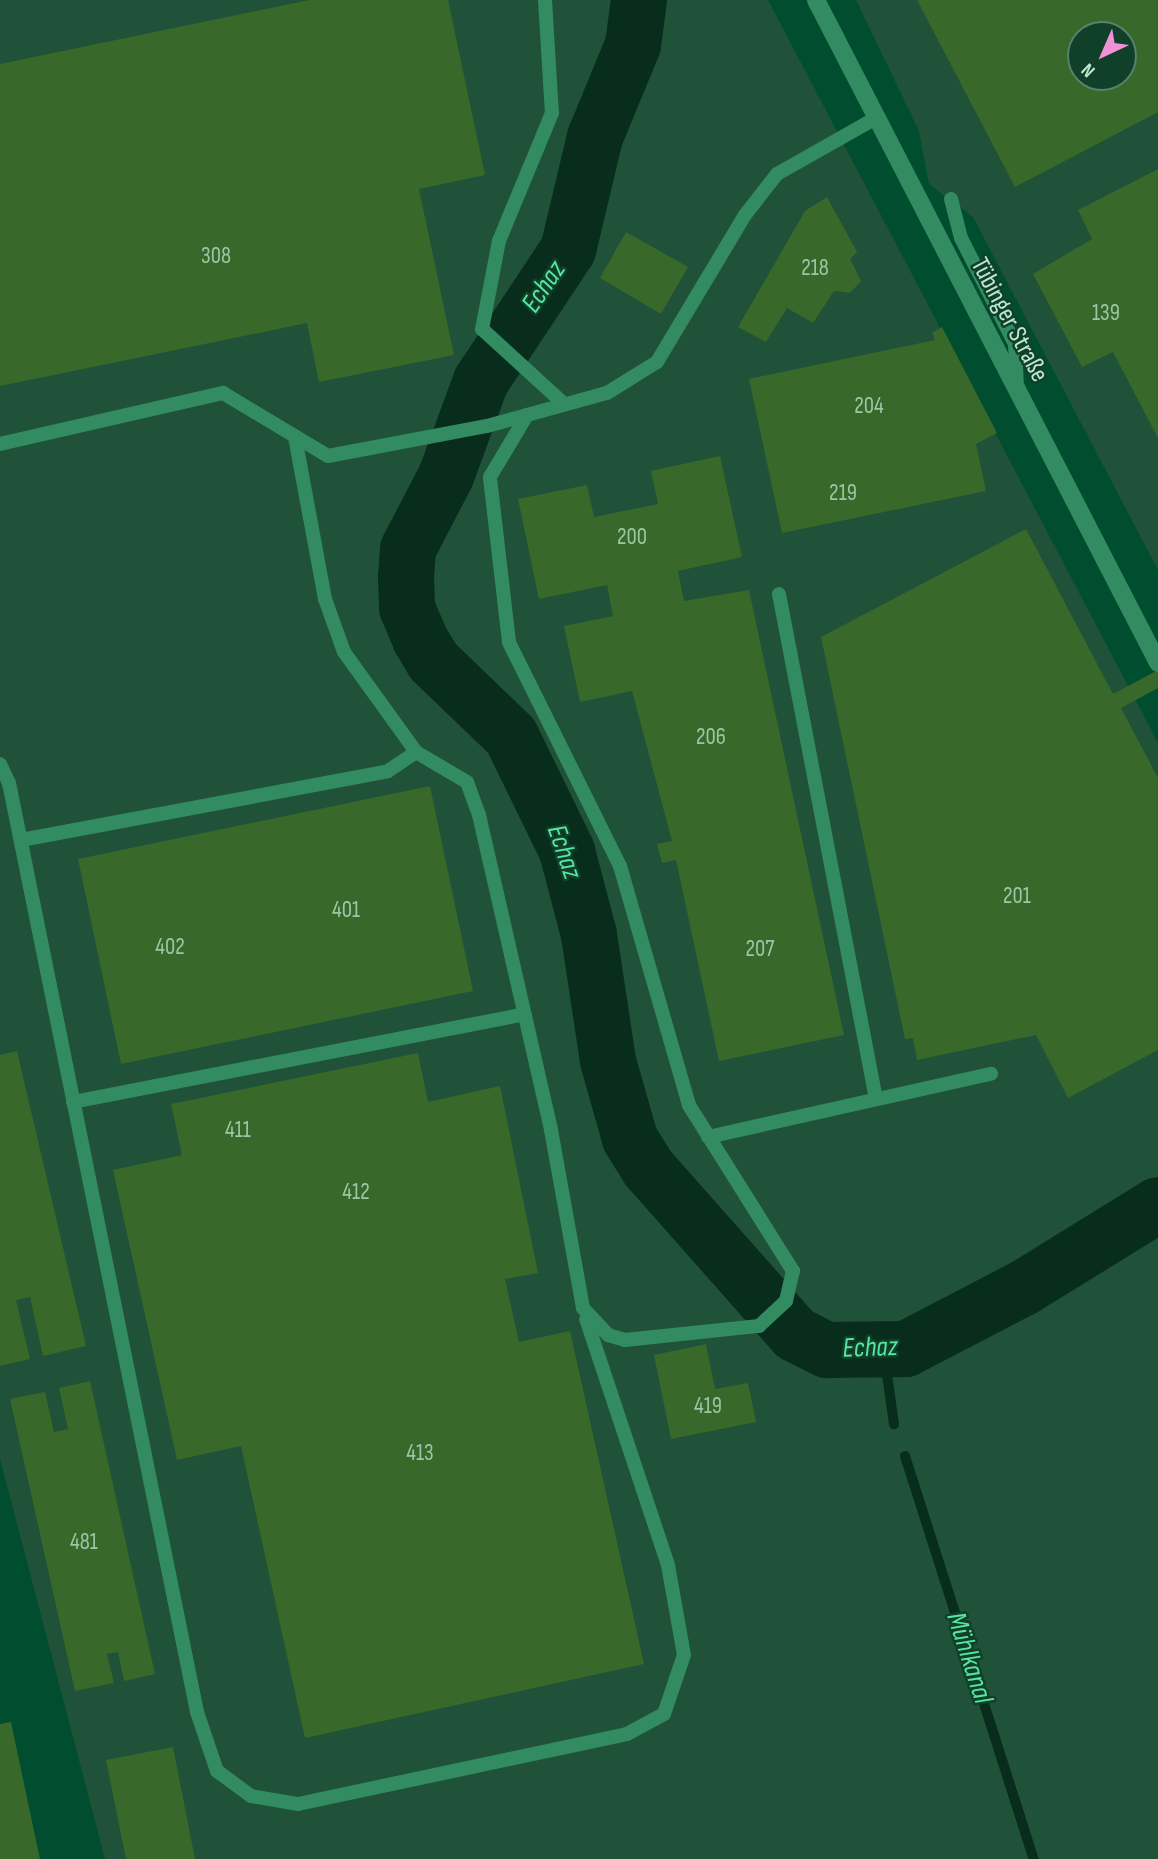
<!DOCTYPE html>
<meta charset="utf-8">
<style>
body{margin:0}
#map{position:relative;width:1158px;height:1859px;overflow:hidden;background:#004e2f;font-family:"Sofia Sans Condensed",sans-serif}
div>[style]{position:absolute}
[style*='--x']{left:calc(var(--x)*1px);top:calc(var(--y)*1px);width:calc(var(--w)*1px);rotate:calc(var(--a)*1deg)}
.built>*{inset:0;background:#1f5239}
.stream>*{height:10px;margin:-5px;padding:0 5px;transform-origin:5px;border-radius:5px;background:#092d1c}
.river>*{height:56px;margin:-28px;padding:0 28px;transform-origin:28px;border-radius:28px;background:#092d1c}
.building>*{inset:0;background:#38682a}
.lane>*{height:14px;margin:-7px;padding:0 7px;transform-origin:7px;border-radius:7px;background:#338b61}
.secondary>*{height:18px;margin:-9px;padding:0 9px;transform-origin:9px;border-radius:9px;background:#338b61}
span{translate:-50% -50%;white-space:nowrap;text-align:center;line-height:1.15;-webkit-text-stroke:5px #11402a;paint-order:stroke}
.number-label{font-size:23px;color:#9cc7a6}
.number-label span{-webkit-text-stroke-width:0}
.street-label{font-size:26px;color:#bee7cf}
.water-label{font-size:28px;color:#55e7a2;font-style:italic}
.north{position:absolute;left:1067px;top:21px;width:70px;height:70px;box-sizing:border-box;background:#11402a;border:2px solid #56836c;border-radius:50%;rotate:224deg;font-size:19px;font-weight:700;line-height:28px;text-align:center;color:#bee7cf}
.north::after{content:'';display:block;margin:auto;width:24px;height:32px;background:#f391d6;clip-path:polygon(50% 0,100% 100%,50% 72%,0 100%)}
</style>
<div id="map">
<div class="built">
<div style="clip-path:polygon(0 0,768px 0,1158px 743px,1158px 1859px,105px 1859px,0 1459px)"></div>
<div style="clip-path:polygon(evenodd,856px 0,1158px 0,1158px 570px,973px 217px,929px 184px,919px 131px,856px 0,1081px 35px,1123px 35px,1123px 77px,1081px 77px,1081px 35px)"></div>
</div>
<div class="stream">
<div style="--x:883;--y:1346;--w:79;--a:82"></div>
<div style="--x:905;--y:1456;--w:423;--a:72.3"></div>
</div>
<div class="river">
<div style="--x:639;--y:0;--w:45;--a:97.6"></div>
<div style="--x:633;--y:45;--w:100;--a:112.4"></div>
<div style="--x:595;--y:137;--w:116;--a:103.4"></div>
<div style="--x:568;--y:250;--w:157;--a:123.6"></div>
<div style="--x:481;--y:381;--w:101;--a:110.2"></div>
<div style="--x:446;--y:476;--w:82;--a:117.5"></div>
<div style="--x:408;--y:549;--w:28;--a:94"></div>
<div style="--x:406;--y:577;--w:31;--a:88"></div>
<div style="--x:407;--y:608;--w:34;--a:67"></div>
<div style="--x:420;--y:639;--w:26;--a:59"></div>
<div style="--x:433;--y:661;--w:108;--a:43.9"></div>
<div style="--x:511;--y:736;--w:128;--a:64"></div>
<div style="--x:567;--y:851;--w:87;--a:75.3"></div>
<div style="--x:589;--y:935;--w:127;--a:81.4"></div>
<div style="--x:608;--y:1061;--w:81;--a:74.2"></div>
<div style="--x:630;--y:1139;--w:36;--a:58"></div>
<div style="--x:649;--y:1169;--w:220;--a:48.5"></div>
<div style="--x:795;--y:1334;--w:36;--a:27"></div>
<div style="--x:827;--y:1350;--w:79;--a:-0.7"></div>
<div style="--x:906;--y:1349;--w:134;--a:-27.5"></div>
<div style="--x:1025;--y:1287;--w:156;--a:-31.7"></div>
</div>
<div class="building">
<div style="clip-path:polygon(309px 0,448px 0,485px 175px,419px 189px,454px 355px,319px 382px,307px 323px,0 386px,0 64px)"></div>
<div style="clip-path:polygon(evenodd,917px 0,1158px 0,1158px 112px,1015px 187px,917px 0,1081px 35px,1123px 35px,1123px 77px,1081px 77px,1081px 35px)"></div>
<div style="clip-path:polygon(1158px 169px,1158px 438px,1113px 352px,1082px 367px,1033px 274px,1092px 239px,1078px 210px)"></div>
<div style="clip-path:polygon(827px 197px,857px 252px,850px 259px,861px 281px,850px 293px,834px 291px,813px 323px,787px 308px,766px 342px,738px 327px,805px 211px)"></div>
<div style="clip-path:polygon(626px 232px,688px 267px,661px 314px,600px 278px)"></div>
<div style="clip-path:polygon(942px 327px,997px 433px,976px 444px,986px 491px,782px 533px,749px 379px,935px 340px,932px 333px)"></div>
<div style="clip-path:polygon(720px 456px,742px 557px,678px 571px,684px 601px,749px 590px,844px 1035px,719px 1061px,676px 860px,662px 863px,657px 844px,672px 841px,632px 691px,580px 702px,564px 626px,613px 616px,607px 585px,539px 599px,518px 499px,587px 485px,594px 517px,658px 504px,651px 471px)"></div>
<div style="clip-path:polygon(1026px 529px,1113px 694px,1158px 670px,1158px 688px,1121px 708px,1158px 778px,1158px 1050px,1068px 1098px,1036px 1035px,917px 1060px,913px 1038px,905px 1039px,821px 637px)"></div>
<div style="clip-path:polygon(430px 786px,473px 991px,121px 1064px,78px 859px)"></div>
<div style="clip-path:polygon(17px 1051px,86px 1346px,43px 1356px,30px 1297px,16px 1300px,30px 1359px,0 1366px,0 1055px)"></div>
<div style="clip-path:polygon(418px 1053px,428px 1102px,500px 1086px,538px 1273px,505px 1279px,519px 1342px,570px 1331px,644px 1664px,305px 1738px,241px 1446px,177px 1460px,113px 1170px,182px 1155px,171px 1104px)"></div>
<div style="clip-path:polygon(706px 1344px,715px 1389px,748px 1383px,756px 1422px,671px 1439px,654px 1355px)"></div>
<div style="clip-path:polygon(90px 1381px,155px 1674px,124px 1681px,118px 1652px,107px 1654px,114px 1683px,75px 1691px,10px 1399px,45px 1392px,54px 1432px,68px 1429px,59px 1388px)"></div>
<div style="clip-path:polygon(11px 1722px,27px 1798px,40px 1859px,0 1859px,0 1724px)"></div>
<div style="clip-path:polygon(173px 1747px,195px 1859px,126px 1859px,106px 1760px)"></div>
</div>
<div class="lane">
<div style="--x:545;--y:0;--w:113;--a:86.5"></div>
<div style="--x:552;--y:113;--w:139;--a:112.5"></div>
<div style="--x:499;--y:241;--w:90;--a:100.9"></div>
<div style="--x:482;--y:329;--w:111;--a:42.4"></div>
<div style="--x:951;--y:199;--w:40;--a:75.6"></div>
<div style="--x:961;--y:238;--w:119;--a:63"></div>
<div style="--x:1015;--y:344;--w:44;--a:87.4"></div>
<div style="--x:295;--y:437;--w:165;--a:79.5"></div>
<div style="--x:325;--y:599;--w:56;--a:70.3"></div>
<div style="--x:344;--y:652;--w:123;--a:54.2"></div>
<div style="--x:416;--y:752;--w:59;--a:30.5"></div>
<div style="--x:467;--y:782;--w:35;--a:70"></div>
<div style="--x:479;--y:815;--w:323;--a:77.1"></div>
<div style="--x:551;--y:1130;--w:181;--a:79.8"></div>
<div style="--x:583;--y:1308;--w:37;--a:47"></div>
<div style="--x:608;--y:1335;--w:18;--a:16"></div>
<div style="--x:625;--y:1340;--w:135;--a:-6"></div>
<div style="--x:759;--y:1326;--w:37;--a:-43"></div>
<div style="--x:786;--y:1301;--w:31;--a:-77"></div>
<div style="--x:793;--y:1271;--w:196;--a:-122.1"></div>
<div style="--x:689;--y:1105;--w:249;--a:-106.1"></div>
<div style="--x:620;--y:866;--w:250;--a:-116.4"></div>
<div style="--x:509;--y:642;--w:166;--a:-96.6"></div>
<div style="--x:490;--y:477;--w:72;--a:-59.2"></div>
<div style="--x:0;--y:444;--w:229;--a:-12.9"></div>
<div style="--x:223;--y:393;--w:122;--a:31"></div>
<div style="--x:328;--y:456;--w:162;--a:-10.7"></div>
<div style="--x:487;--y:426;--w:124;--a:-15.4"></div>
<div style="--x:607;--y:393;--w:59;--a:-31.8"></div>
<div style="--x:657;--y:362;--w:171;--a:-59.1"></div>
<div style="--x:745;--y:215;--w:52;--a:-52"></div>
<div style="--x:777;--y:174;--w:114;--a:-29.5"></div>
<div style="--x:779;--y:594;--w:514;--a:79.13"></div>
<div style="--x:0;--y:764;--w:21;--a:65"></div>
<div style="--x:9;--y:783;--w:948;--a:78.56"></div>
<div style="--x:197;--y:1712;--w:62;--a:71.3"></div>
<div style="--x:217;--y:1771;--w:42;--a:36.3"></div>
<div style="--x:251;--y:1796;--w:48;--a:9.7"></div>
<div style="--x:298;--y:1804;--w:336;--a:-12"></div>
<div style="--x:627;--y:1734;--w:42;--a:-28.4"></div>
<div style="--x:664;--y:1714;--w:62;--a:-71.3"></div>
<div style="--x:684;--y:1655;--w:91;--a:-100.1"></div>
<div style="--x:668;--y:1565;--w:259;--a:-108.4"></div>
<div style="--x:21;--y:840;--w:373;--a:-10.6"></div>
<div style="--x:388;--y:771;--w:34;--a:-34"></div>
<div style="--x:73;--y:1102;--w:460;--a:-11"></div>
<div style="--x:708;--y:1137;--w:290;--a:-12.6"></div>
</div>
<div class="secondary">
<div style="--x:816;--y:0;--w:746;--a:62.71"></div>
</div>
<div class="number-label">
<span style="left:216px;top:256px">308</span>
<span style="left:815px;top:268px">218</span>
<span style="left:1106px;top:313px">139</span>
<span style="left:869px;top:406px">204</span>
<span style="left:843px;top:493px">219</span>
<span style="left:632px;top:537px">200</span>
<span style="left:711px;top:737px">206</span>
<span style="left:1017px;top:896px">201</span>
<span style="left:346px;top:910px">401</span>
<span style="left:170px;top:947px">402</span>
<span style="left:760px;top:949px">207</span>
<span style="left:238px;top:1130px">411</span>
<span style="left:356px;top:1192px">412</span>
<span style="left:708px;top:1406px">419</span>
<span style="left:420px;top:1453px">413</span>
<span style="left:84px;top:1542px">481</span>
</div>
<div class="street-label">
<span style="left:1009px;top:320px;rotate:62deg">Tübinger Straße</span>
</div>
<div class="water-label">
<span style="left:544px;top:287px;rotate:-56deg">Echaz</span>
<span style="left:564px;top:852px;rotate:71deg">Echaz</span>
<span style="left:870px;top:1348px;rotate:-2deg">Echaz</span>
<span style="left:969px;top:1658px;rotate:72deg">Mühlkanal</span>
</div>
<div class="north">N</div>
</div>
